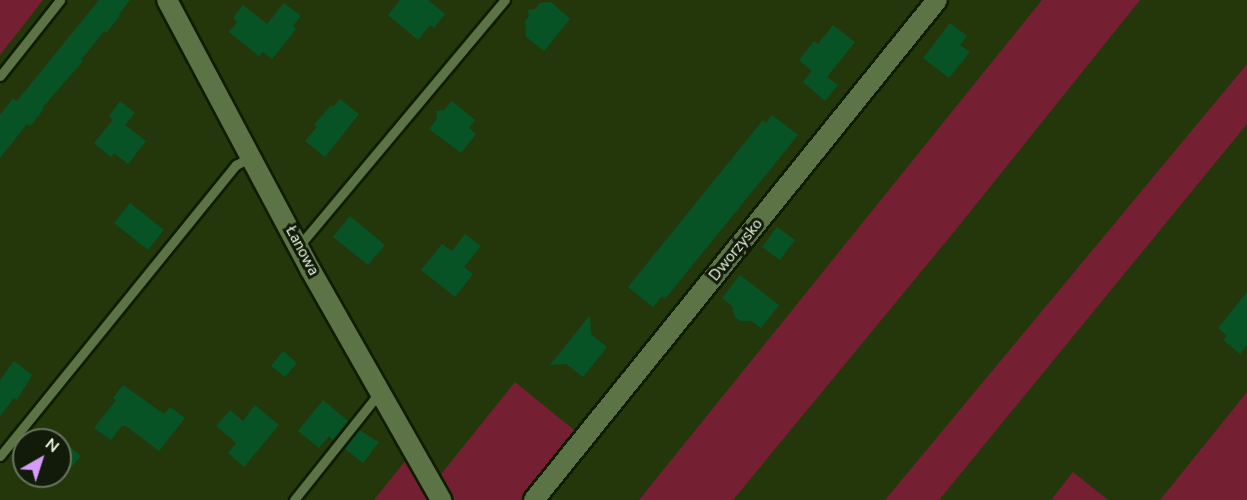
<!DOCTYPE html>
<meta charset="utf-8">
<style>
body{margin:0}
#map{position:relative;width:1247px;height:500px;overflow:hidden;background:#23370b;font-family:"Nunito Sans",sans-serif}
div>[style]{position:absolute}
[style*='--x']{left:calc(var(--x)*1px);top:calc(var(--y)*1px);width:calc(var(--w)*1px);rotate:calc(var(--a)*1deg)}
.green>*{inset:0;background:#751f33}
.building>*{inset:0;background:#075326}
.roads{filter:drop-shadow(2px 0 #0e1d00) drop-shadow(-2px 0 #0e1d00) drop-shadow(0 2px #0e1d00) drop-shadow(0 -2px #0e1d00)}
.service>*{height:9px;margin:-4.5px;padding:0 4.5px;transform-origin:4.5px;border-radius:4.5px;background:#5c7346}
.minor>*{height:20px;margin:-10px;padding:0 10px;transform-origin:10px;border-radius:10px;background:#5c7346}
span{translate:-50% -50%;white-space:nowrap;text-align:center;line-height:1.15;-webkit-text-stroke:6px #121b09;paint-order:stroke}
.street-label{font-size:15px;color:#ecfae0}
.north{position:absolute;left:12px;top:428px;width:60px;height:60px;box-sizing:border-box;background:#121b09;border:2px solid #69745f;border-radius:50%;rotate:39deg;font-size:16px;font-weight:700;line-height:24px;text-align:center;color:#ecfae0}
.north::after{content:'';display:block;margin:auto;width:21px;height:27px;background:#d59cfb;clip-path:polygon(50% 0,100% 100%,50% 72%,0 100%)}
</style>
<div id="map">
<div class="green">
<div style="clip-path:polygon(0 0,43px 0,0 55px)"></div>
<div style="clip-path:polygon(1042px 0,1140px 0,953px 233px,733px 500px,639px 500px)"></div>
<div style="clip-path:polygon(1247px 64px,1247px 124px,939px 500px,885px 500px)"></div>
<div style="clip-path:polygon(515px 382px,579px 434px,524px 500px,451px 500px,438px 478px)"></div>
<div style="clip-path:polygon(1247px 392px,1247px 500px,1160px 500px)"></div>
<div style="clip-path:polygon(406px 460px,428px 500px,374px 500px)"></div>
<div style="clip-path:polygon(1073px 472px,1108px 500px,1051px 500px)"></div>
</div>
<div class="building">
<div style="clip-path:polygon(99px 0,130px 0,119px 14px,120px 16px,106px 33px,104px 31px,81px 60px,83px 61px,42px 108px,44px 109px,30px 126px,27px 124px,0 158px,0 115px,13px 98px,17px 101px)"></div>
<div style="clip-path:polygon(400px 0,428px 0,445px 14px,434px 28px,430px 25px,418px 40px,388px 15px)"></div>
<div style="clip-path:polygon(551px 2px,570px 19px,544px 51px,526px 37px,525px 21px,529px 16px,528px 10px,535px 9px,540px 3px)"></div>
<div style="clip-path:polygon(284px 3px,301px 16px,293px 26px,296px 29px,272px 59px,263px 52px,259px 56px,229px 32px,237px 22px,233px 18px,243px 5px,267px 24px)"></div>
<div style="clip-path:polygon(950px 23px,967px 36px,960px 45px,970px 52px,949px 78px,923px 58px)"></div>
<div style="clip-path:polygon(833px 25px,855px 42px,827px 77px,838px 85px,825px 101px,803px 82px,812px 71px,799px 60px,814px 41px,818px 44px)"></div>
<div style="clip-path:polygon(340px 99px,359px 114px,325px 157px,305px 141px,317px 127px,314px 125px,331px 105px,333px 107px)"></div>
<div style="clip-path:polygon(120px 101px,135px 113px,125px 125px,146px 141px,128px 164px,114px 153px,111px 157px,94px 143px,113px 120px,109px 116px)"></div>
<div style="clip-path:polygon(452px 101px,475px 120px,469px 128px,476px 134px,461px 153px,429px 129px,437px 119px,436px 111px,444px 110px)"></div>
<div style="clip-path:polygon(772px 115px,798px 135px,665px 299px,662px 296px,653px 307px,628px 287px,763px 120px,766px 123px)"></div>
<div style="clip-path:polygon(130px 203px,164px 230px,148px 250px,114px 223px)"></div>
<div style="clip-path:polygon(350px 216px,385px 245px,368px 265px,333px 237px)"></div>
<div style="clip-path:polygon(777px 227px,795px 240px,780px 260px,762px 247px)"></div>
<div style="clip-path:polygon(465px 234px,481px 246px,464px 267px,473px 274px,455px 297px,421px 270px,442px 244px,452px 251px)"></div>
<div style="clip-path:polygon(740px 275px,779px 305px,761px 328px,751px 321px,740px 321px,735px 317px,732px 306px,722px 298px)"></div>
<div style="clip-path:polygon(1247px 292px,1247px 345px,1240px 354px,1223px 340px,1227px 336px,1218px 328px)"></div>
<div style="clip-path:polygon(590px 315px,591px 334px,607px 347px,583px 377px,566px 364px,550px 365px)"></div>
<div style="clip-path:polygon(283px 351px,297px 363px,285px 377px,271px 366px)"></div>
<div style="clip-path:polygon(14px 361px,32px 375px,17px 400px,14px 398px,0 416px,0 380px)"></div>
<div style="clip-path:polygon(123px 385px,164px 414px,170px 407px,185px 418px,159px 451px,126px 426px,122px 426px,111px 440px,94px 428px,116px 400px,113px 398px)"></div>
<div style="clip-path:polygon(323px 400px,348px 421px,333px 440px,329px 436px,319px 448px,298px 431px)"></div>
<div style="clip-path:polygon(255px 405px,279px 425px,244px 467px,228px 453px,236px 443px,216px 426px,230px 410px,243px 421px)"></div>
<div style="clip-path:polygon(359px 430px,379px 442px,363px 463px,344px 448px)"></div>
<div style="clip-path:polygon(60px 439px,81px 456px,60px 481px)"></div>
</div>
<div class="roads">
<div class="service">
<div style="--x:0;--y:76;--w:97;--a:-51.7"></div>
<div style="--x:299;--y:246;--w:321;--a:-50.1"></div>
<div style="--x:0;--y:456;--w:375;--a:-51"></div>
<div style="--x:236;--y:165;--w:18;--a:-29"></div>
<div style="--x:294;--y:500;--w:138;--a:-51.5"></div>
</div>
<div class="minor">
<div style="--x:167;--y:0;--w:305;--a:62"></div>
<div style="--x:310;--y:269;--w:266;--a:60.4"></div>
<div style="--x:534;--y:500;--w:642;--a:-51.13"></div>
</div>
</div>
<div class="street-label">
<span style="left:736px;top:250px;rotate:-51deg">Dworzysko</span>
<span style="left:302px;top:251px;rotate:62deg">Łanowa</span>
</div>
<div class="north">N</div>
</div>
